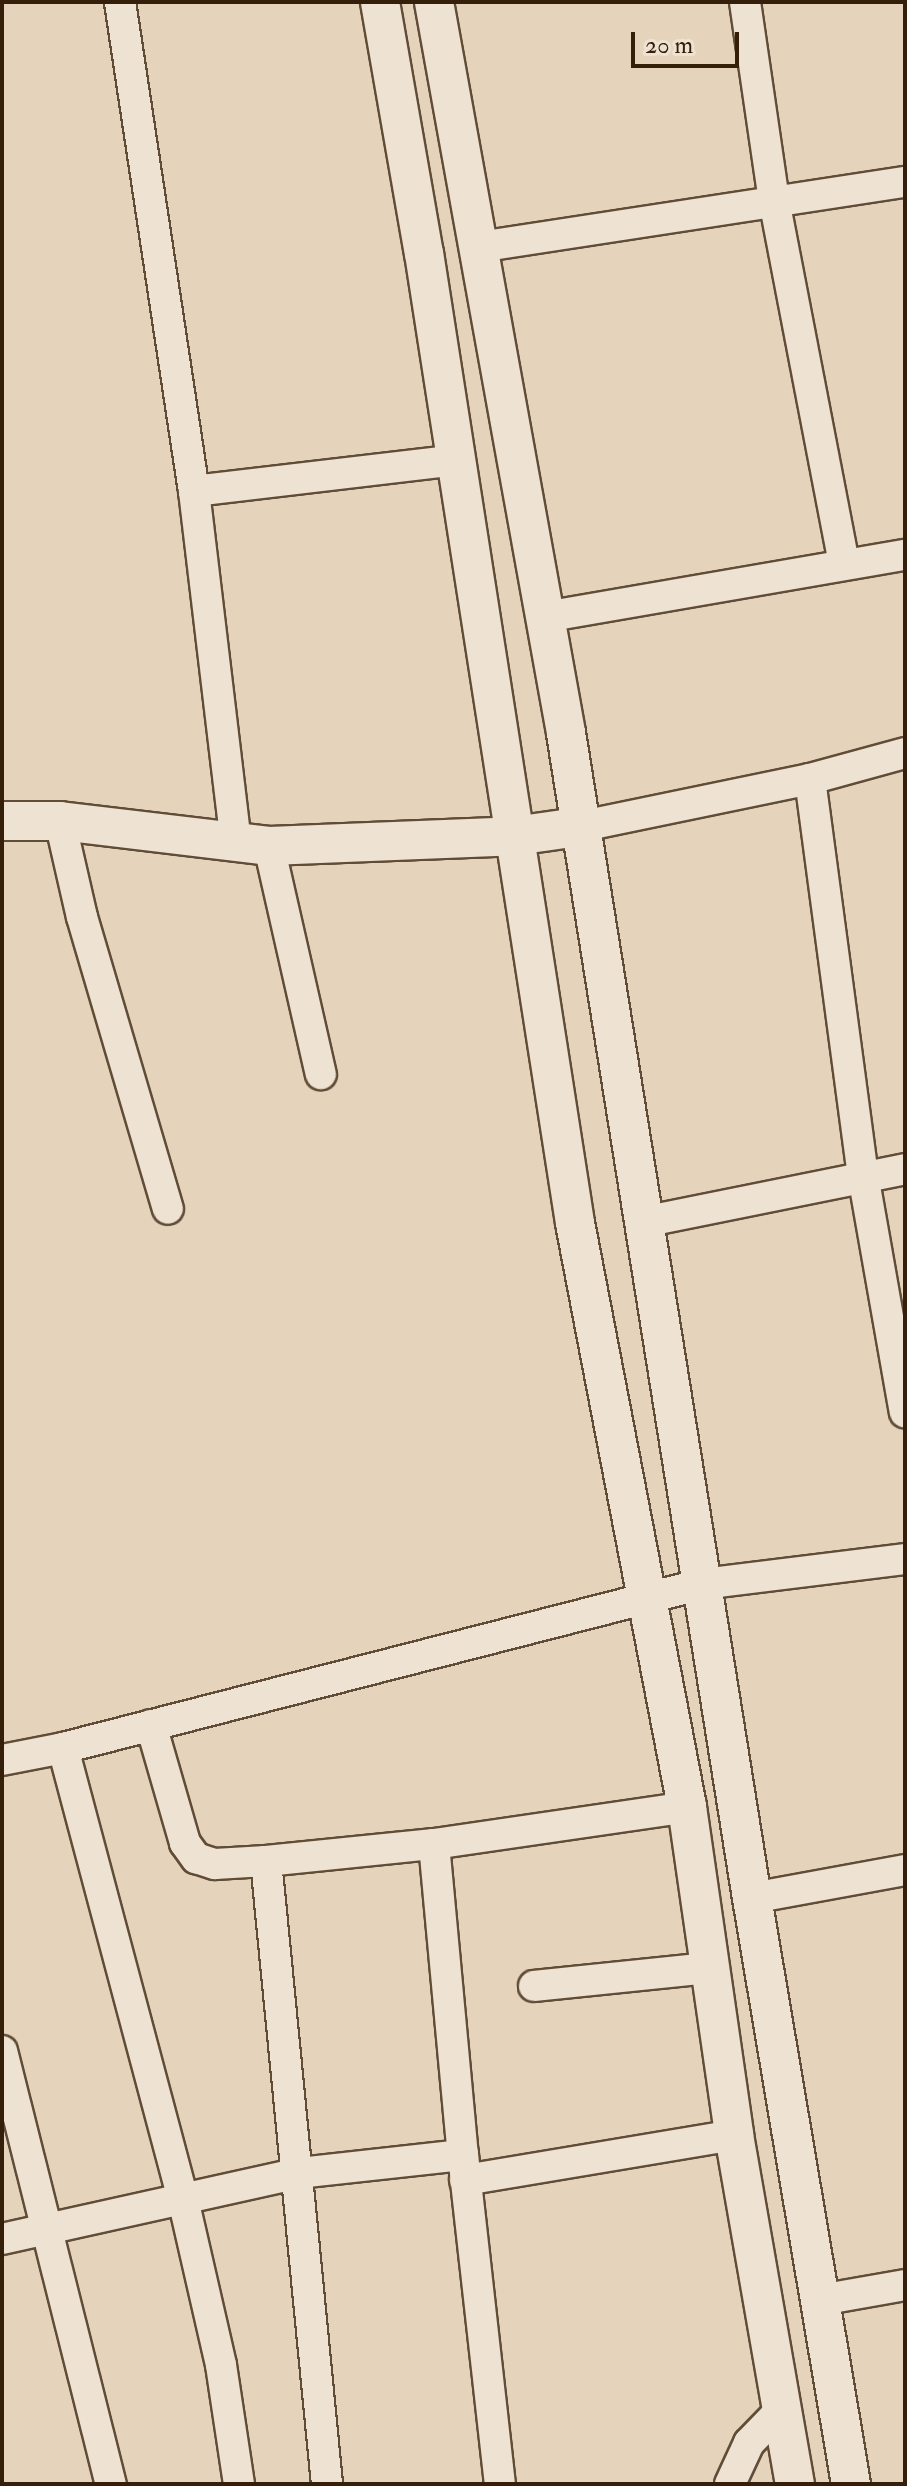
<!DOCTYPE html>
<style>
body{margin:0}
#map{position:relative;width:907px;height:2486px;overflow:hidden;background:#e5d4bb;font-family:"IM FELL Double Pica",serif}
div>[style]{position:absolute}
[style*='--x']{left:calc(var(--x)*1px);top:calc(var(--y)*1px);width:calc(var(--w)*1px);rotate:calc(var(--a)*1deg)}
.roads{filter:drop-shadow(2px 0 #614c37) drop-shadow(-2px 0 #614c37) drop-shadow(0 2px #614c37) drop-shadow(0 -2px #614c37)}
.minor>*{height:30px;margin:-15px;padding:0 15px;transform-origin:15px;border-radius:15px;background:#eee3d3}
.tertiary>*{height:38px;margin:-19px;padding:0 19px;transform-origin:19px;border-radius:19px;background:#eee3d3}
span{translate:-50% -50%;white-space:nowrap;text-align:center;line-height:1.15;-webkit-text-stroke:7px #eee3d3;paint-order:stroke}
.frame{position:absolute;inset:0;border:4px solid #351f0b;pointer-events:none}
.scale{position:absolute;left:631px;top:32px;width:108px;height:36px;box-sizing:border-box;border:4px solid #351f0b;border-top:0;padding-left:10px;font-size:24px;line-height:28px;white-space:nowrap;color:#351f0b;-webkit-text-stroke:6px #eee3d3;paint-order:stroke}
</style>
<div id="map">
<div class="roads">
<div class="minor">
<div style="--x:120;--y:2;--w:495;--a:81.4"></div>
<div style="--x:194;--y:491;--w:355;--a:83.2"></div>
<div style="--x:745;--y:2;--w:200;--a:81.7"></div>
<div style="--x:774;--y:200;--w:371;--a:79.1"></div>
<div style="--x:479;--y:247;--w:431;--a:-8.7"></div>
<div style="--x:194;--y:491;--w:264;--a:-6.7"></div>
<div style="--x:545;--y:617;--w:365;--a:-9.8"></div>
<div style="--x:810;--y:779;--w:400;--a:82.4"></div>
<div style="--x:863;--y:1175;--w:241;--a:80"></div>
<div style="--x:60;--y:821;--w:98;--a:77.1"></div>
<div style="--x:82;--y:917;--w:304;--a:73.6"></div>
<div style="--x:578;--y:827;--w:237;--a:-11.7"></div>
<div style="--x:810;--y:779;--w:98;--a:-15.3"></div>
<div style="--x:269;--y:846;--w:234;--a:77.2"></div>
<div style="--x:643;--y:1222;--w:267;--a:-11.4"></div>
<div style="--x:151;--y:1725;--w:123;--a:73.9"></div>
<div style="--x:185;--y:1843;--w:19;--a:54"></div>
<div style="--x:196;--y:1858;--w:20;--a:18"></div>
<div style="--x:215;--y:1864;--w:51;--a:-3.4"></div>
<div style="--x:63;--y:1748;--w:467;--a:75.1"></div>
<div style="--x:183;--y:2199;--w:170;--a:77.1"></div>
<div style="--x:221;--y:2365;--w:120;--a:81.4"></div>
<div style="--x:2;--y:1760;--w:62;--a:-11.1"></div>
<div style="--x:63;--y:1748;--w:660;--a:-14.39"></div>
<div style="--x:702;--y:1584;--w:205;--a:-7"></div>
<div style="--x:434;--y:1844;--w:312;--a:84.7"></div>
<div style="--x:463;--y:2155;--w:331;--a:83.6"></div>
<div style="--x:752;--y:1898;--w:156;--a:-10.4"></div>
<div style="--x:534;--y:1986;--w:175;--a:-5.9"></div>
<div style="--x:2;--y:2051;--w:447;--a:75.9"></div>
<div style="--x:465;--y:2180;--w:273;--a:-9.5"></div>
<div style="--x:2;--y:2239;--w:304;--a:-12.5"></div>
<div style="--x:299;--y:2173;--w:165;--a:-6.3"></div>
<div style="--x:820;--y:2300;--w:86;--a:-10"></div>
<div style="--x:327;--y:2484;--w:626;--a:-95.59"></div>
<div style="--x:266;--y:1861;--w:169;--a:-5.8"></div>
<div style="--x:434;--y:1844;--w:256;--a:-8.3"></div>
<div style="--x:730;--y:2484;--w:45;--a:-65.1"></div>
<div style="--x:749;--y:2443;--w:47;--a:-45.9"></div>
</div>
<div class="tertiary">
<div style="--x:380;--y:2;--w:255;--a:80.1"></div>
<div style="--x:424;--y:253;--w:982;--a:81.15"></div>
<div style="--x:575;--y:1223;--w:595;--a:79.14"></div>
<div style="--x:687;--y:1807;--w:331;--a:81.8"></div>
<div style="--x:734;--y:2135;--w:354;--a:80.1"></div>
<div style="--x:434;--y:2;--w:743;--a:79.76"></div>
<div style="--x:566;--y:733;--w:1180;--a:80.93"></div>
<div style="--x:752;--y:1898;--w:594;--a:80.41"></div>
<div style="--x:2;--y:821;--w:58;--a:0"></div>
<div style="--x:60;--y:821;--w:210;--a:6.8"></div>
<div style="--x:269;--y:846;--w:245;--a:-2.3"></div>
<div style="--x:514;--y:836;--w:65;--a:-8"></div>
</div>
</div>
<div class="frame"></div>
<div class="scale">20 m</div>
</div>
